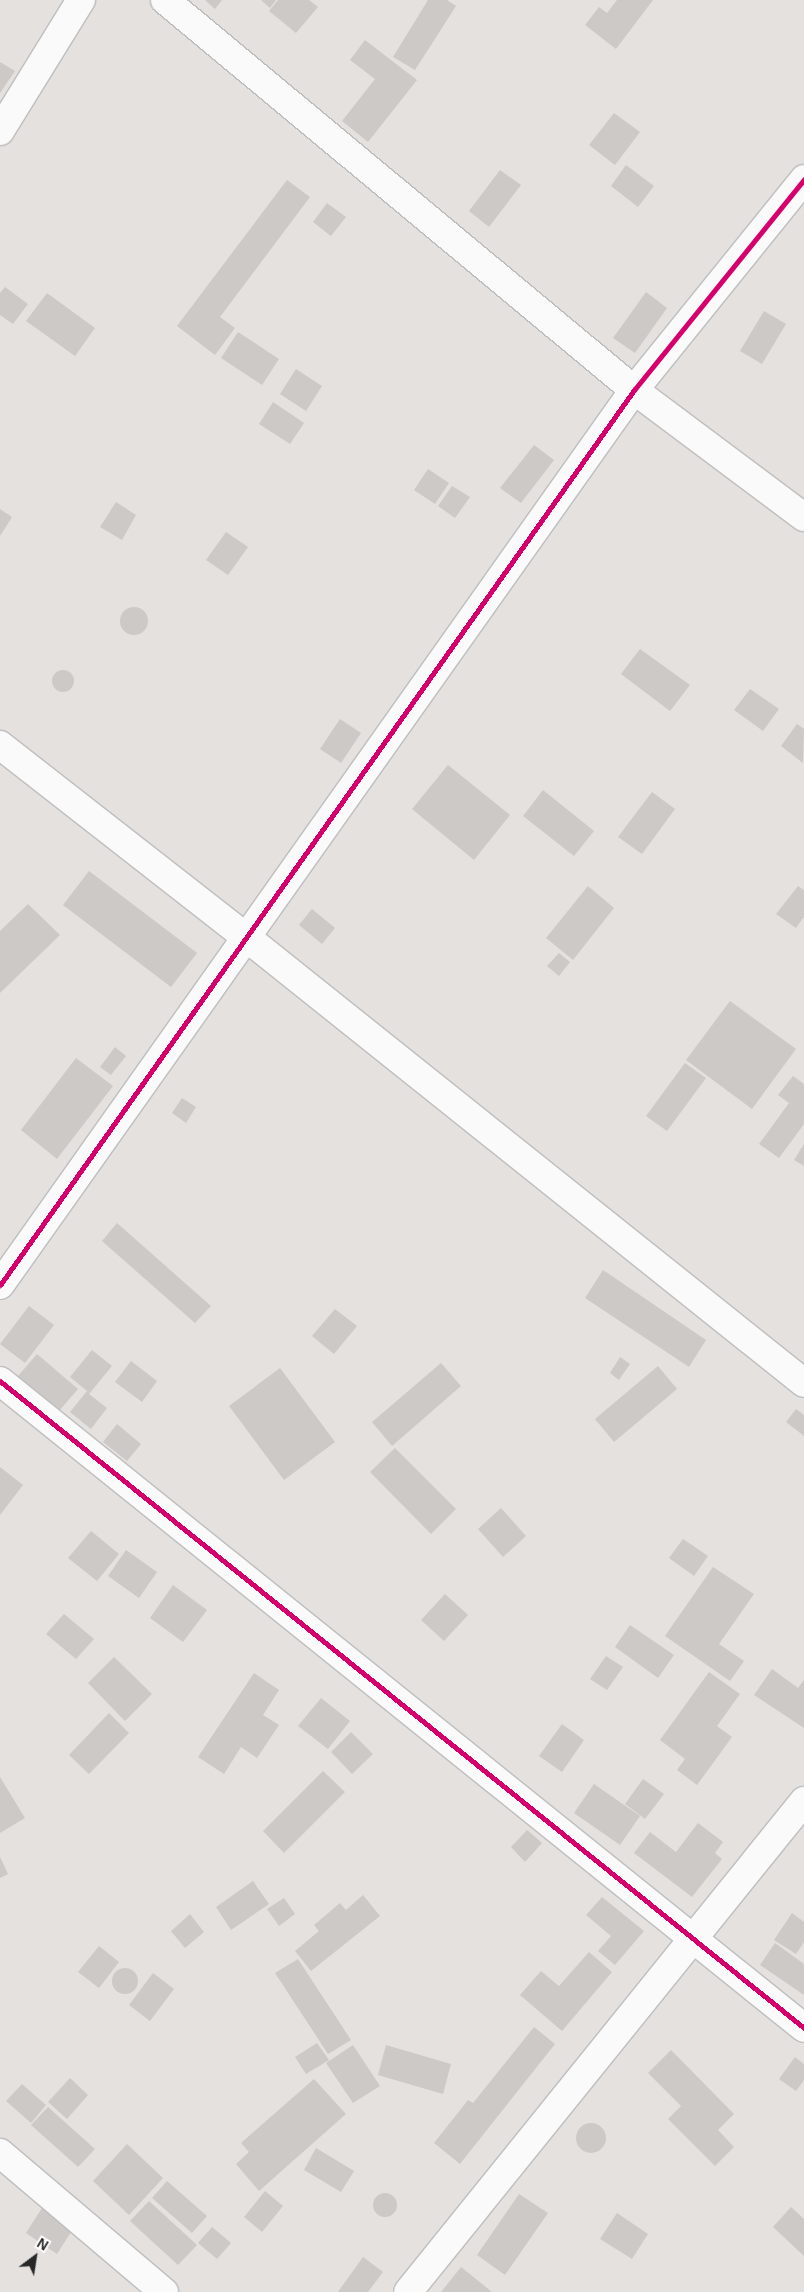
<!DOCTYPE html>
<style>
body{margin:0}
#map{position:relative;width:804px;height:2292px;overflow:hidden;background:#e4e1de;font-family:Arial,sans-serif}
div>[style]{position:absolute}
[style*='--x']{left:calc(var(--x)*1px);top:calc(var(--y)*1px);width:calc(var(--w)*1px);rotate:calc(var(--a)*1deg)}
.building>*{inset:0;background:#ccc9c7}
.round{border-radius:50%}
.roads{filter:drop-shadow(1px 0 #bfbebf) drop-shadow(-1px 0 #bfbebf) drop-shadow(0 1px #bfbebf) drop-shadow(0 -1px #bfbebf)}
.street>*{height:28px;margin:-14px;padding:0 14px;transform-origin:14px;border-radius:14px;background:#fbfafa}
.cycleway>*{height:5px;margin:-2.5px;padding:0 2.5px;transform-origin:2.5px;border-radius:2.5px;background:#d6006c}
span{translate:-50% -50%;white-space:nowrap;text-align:center;line-height:1.15;-webkit-text-stroke:4px #fff;paint-order:stroke}
.north{position:absolute;left:10px;top:2232px;width:50px;height:50px;-webkit-text-stroke:4px #fff;paint-order:stroke;rotate:31deg;font-size:14px;font-weight:700;line-height:20px;text-align:center;color:#272727}
.north::after{content:'';display:block;margin:auto;width:18px;height:22px;background:#272727;clip-path:polygon(50% 0,100% 100%,50% 72%,0 100%)}
</style>
<div id="map">
<div class="building">
<div style="clip-path:polygon(205px 0,222px 0,215px 9px)"></div>
<div style="clip-path:polygon(261px 0,276px 0,270px 8px)"></div>
<div style="clip-path:polygon(278px 0,309px 0,318px 7px,296px 33px,269px 11px)"></div>
<div style="clip-path:polygon(428px 0,447px 0,456px 6px,415px 70px,393px 57px)"></div>
<div style="clip-path:polygon(617px 0,653px 0,616px 49px,585px 25px,599px 7px,607px 13px)"></div>
<div style="clip-path:polygon(365px 40px,417px 80px,368px 142px,342px 121px,375px 79px,350px 60px)"></div>
<div style="clip-path:polygon(0 62px,15px 71px,0 93px)"></div>
<div style="clip-path:polygon(614px 113px,640px 132px,615px 165px,589px 145px)"></div>
<div style="clip-path:polygon(626px 165px,654px 186px,638px 207px,611px 186px)"></div>
<div style="clip-path:polygon(500px 170px,521px 185px,489px 227px,469px 211px)"></div>
<div style="clip-path:polygon(287px 180px,310px 197px,220px 317px,235px 328px,215px 355px,177px 326px)"></div>
<div style="clip-path:polygon(327px 203px,346px 217px,331px 236px,313px 222px)"></div>
<div style="clip-path:polygon(5px 287px,28px 304px,13px 324px,0 315px,0 293px)"></div>
<div style="clip-path:polygon(646px 292px,667px 308px,635px 353px,613px 338px)"></div>
<div style="clip-path:polygon(47px 293px,95px 328px,75px 356px,26px 321px)"></div>
<div style="clip-path:polygon(764px 311px,786px 324px,762px 364px,740px 351px)"></div>
<div style="clip-path:polygon(238px 332px,279px 359px,262px 385px,221px 358px)"></div>
<div style="clip-path:polygon(296px 369px,322px 386px,306px 411px,280px 394px)"></div>
<div style="clip-path:polygon(273px 402px,304px 423px,290px 444px,259px 424px)"></div>
<div style="clip-path:polygon(534px 445px,554px 460px,521px 503px,500px 488px)"></div>
<div style="clip-path:polygon(428px 469px,449px 483px,435px 504px,414px 490px)"></div>
<div style="clip-path:polygon(452px 486px,470px 497px,455px 518px,438px 506px)"></div>
<div style="clip-path:polygon(116px 502px,136px 515px,122px 540px,100px 527px)"></div>
<div style="clip-path:polygon(0 509px,12px 517px,0 536px)"></div>
<div style="clip-path:polygon(226px 532px,248px 547px,228px 575px,206px 560px)"></div>
<div class="round" style="left:120px;top:607px;width:28px;height:28px"></div>
<div style="clip-path:polygon(640px 649px,690px 685px,670px 711px,621px 674px)"></div>
<div class="round" style="left:52px;top:670px;width:22px;height:22px"></div>
<div style="clip-path:polygon(750px 689px,779px 709px,763px 731px,734px 710px)"></div>
<div style="clip-path:polygon(340px 719px,361px 733px,341px 763px,320px 749px)"></div>
<div style="clip-path:polygon(797px 724px,804px 729px,803px 763px,781px 746px)"></div>
<div style="clip-path:polygon(448px 765px,510px 815px,474px 860px,412px 809px)"></div>
<div style="clip-path:polygon(543px 790px,594px 831px,574px 856px,523px 816px)"></div>
<div style="clip-path:polygon(652px 792px,675px 809px,642px 854px,618px 837px)"></div>
<div style="clip-path:polygon(89px 871px,197px 953px,171px 987px,63px 905px)"></div>
<div style="clip-path:polygon(588px 886px,614px 908px,573px 960px,546px 938px)"></div>
<div style="clip-path:polygon(798px 886px,804px 890px,804px 917px,796px 928px,776px 914px)"></div>
<div style="clip-path:polygon(28px 904px,60px 935px,0 993px,0 931px)"></div>
<div style="clip-path:polygon(312px 909px,335px 928px,322px 944px,299px 925px)"></div>
<div style="clip-path:polygon(559px 953px,570px 962px,559px 976px,547px 966px)"></div>
<div style="clip-path:polygon(730px 1001px,796px 1049px,752px 1109px,686px 1060px)"></div>
<div style="clip-path:polygon(115px 1047px,126px 1056px,111px 1075px,100px 1067px)"></div>
<div style="clip-path:polygon(76px 1058px,113px 1086px,57px 1159px,21px 1130px)"></div>
<div style="clip-path:polygon(685px 1063px,706px 1078px,667px 1131px,646px 1116px)"></div>
<div style="clip-path:polygon(793px 1076px,804px 1084px,804px 1124px,779px 1158px,759px 1144px,789px 1103px,778px 1095px)"></div>
<div style="clip-path:polygon(182px 1098px,196px 1107px,186px 1123px,172px 1113px)"></div>
<div style="clip-path:polygon(804px 1144px,804px 1166px,794px 1160px)"></div>
<div style="clip-path:polygon(117px 1223px,211px 1306px,195px 1323px,102px 1241px)"></div>
<div style="clip-path:polygon(603px 1270px,706px 1340px,689px 1367px,585px 1298px)"></div>
<div style="clip-path:polygon(29px 1306px,54px 1325px,25px 1363px,0 1344px)"></div>
<div style="clip-path:polygon(335px 1309px,357px 1326px,334px 1354px,312px 1336px)"></div>
<div style="clip-path:polygon(92px 1350px,112px 1366px,89px 1394px,107px 1408px,91px 1429px,70px 1412px,87px 1391px,70px 1377px)"></div>
<div style="clip-path:polygon(37px 1354px,78px 1389px,59px 1411px,18px 1376px)"></div>
<div style="clip-path:polygon(620px 1357px,630px 1364px,619px 1380px,610px 1373px)"></div>
<div style="clip-path:polygon(131px 1361px,157px 1381px,142px 1402px,115px 1382px)"></div>
<div style="clip-path:polygon(441px 1363px,461px 1386px,392px 1446px,372px 1422px)"></div>
<div style="clip-path:polygon(658px 1366px,677px 1389px,614px 1442px,595px 1419px)"></div>
<div style="clip-path:polygon(280px 1368px,335px 1442px,284px 1480px,229px 1406px)"></div>
<div style="clip-path:polygon(796px 1409px,804px 1415px,804px 1436px,786px 1422px)"></div>
<div style="clip-path:polygon(117px 1424px,141px 1444px,127px 1461px,103px 1442px)"></div>
<div style="clip-path:polygon(395px 1448px,456px 1509px,431px 1534px,370px 1472px)"></div>
<div style="clip-path:polygon(0 1467px,23px 1485px,0 1515px)"></div>
<div style="clip-path:polygon(501px 1508px,526px 1536px,503px 1557px,478px 1529px)"></div>
<div style="clip-path:polygon(91px 1531px,119px 1554px,97px 1581px,68px 1558px)"></div>
<div style="clip-path:polygon(683px 1539px,708px 1556px,694px 1576px,669px 1558px)"></div>
<div style="clip-path:polygon(126px 1550px,157px 1572px,139px 1598px,108px 1576px)"></div>
<div style="clip-path:polygon(713px 1567px,754px 1594px,719px 1644px,744px 1661px,730px 1681px,665px 1636px)"></div>
<div style="clip-path:polygon(173px 1585px,207px 1610px,183px 1642px,150px 1618px)"></div>
<div style="clip-path:polygon(445px 1594px,468px 1615px,444px 1641px,421px 1620px)"></div>
<div style="clip-path:polygon(64px 1614px,94px 1639px,76px 1659px,46px 1634px)"></div>
<div style="clip-path:polygon(630px 1625px,674px 1655px,658px 1678px,615px 1647px)"></div>
<div style="clip-path:polygon(606px 1656px,623px 1667px,607px 1690px,590px 1679px)"></div>
<div style="clip-path:polygon(114px 1657px,152px 1694px,125px 1721px,88px 1683px)"></div>
<div style="clip-path:polygon(772px 1669px,798px 1688px,804px 1680px,804px 1728px,754px 1695px)"></div>
<div style="clip-path:polygon(709px 1672px,740px 1694px,717px 1726px,732px 1737px,697px 1785px,677px 1770px,685px 1759px,660px 1740px)"></div>
<div style="clip-path:polygon(254px 1673px,279px 1690px,263px 1715px,279px 1725px,257px 1758px,241px 1747px,224px 1774px,198px 1757px)"></div>
<div style="clip-path:polygon(321px 1698px,350px 1721px,328px 1749px,298px 1726px)"></div>
<div style="clip-path:polygon(109px 1713px,129px 1733px,89px 1774px,69px 1755px)"></div>
<div style="clip-path:polygon(562px 1724px,584px 1740px,562px 1772px,539px 1756px)"></div>
<div style="clip-path:polygon(351px 1732px,373px 1754px,352px 1774px,331px 1752px)"></div>
<div style="clip-path:polygon(323px 1771px,345px 1792px,284px 1853px,263px 1831px)"></div>
<div style="clip-path:polygon(0 1777px,25px 1818px,0 1833px)"></div>
<div style="clip-path:polygon(643px 1779px,664px 1794px,645px 1819px,625px 1804px)"></div>
<div style="clip-path:polygon(594px 1784px,640px 1816px,620px 1845px,574px 1813px)"></div>
<div style="clip-path:polygon(698px 1823px,723px 1842px,715px 1853px,722px 1859px,692px 1897px,634px 1853px,650px 1832px,676px 1852px)"></div>
<div style="clip-path:polygon(527px 1830px,542px 1843px,525px 1862px,511px 1847px)"></div>
<div style="clip-path:polygon(0 1857px,8px 1874px,0 1878px)"></div>
<div style="clip-path:polygon(253px 1881px,269px 1904px,231px 1930px,216px 1907px)"></div>
<div style="clip-path:polygon(363px 1895px,380px 1916px,311px 1971px,295px 1951px,319px 1931px,314px 1925px,340px 1903px,346px 1910px)"></div>
<div style="clip-path:polygon(602px 1897px,644px 1931px,615px 1965px,598px 1951px,611px 1936px,586px 1915px)"></div>
<div style="clip-path:polygon(284px 1898px,295px 1914px,279px 1926px,267px 1909px)"></div>
<div style="clip-path:polygon(792px 1913px,804px 1922px,804px 1942px,796px 1954px,774px 1940px)"></div>
<div style="clip-path:polygon(190px 1914px,204px 1932px,185px 1948px,171px 1931px)"></div>
<div style="clip-path:polygon(775px 1943px,804px 1964px,804px 1995px,760px 1965px)"></div>
<div style="clip-path:polygon(99px 1946px,119px 1962px,99px 1988px,78px 1972px)"></div>
<div style="clip-path:polygon(589px 1952px,612px 1972px,562px 2031px,520px 1995px,541px 1971px,559px 1986px)"></div>
<div style="clip-path:polygon(298px 1959px,351px 2040px,328px 2054px,275px 1973px)"></div>
<div class="round" style="left:112px;top:1968px;width:26px;height:26px"></div>
<div style="clip-path:polygon(153px 1973px,174px 1989px,150px 2021px,129px 2005px)"></div>
<div style="clip-path:polygon(534px 2027px,555px 2044px,460px 2164px,434px 2143px,468px 2100px,473px 2103px)"></div>
<div style="clip-path:polygon(317px 2043px,329px 2060px,306px 2074px,295px 2057px)"></div>
<div style="clip-path:polygon(353px 2045px,380px 2086px,353px 2103px,326px 2063px)"></div>
<div style="clip-path:polygon(386px 2045px,451px 2064px,443px 2094px,378px 2075px)"></div>
<div style="clip-path:polygon(671px 2050px,734px 2114px,718px 2130px,734px 2147px,715px 2166px,668px 2119px,681px 2106px,648px 2073px)"></div>
<div style="clip-path:polygon(795px 2057px,804px 2064px,804px 2080px,796px 2091px,779px 2079px)"></div>
<div style="clip-path:polygon(70px 2078px,88px 2095px,67px 2119px,48px 2102px)"></div>
<div style="clip-path:polygon(314px 2079px,346px 2114px,259px 2191px,236px 2164px,249px 2152px,241px 2143px)"></div>
<div style="clip-path:polygon(22px 2084px,46px 2105px,31px 2123px,6px 2101px)"></div>
<div style="clip-path:polygon(48px 2107px,95px 2149px,78px 2167px,31px 2125px)"></div>
<div class="round" style="left:576px;top:2123px;width:30px;height:30px"></div>
<div style="clip-path:polygon(127px 2144px,163px 2178px,129px 2215px,93px 2181px)"></div>
<div style="clip-path:polygon(316px 2148px,354px 2171px,341px 2192px,304px 2170px)"></div>
<div style="clip-path:polygon(167px 2181px,207px 2216px,192px 2233px,152px 2198px)"></div>
<div style="clip-path:polygon(265px 2191px,283px 2206px,262px 2232px,244px 2217px)"></div>
<div class="round" style="left:373px;top:2193px;width:24px;height:24px"></div>
<div style="clip-path:polygon(519px 2194px,548px 2213px,505px 2275px,477px 2255px)"></div>
<div style="clip-path:polygon(149px 2201px,197px 2245px,178px 2265px,130px 2221px)"></div>
<div style="clip-path:polygon(791px 2207px,804px 2219px,804px 2256px,773px 2227px)"></div>
<div style="clip-path:polygon(42px 2208px,73px 2229px,57px 2254px,26px 2233px)"></div>
<div style="clip-path:polygon(617px 2213px,648px 2234px,632px 2259px,600px 2239px)"></div>
<div style="clip-path:polygon(212px 2227px,231px 2243px,217px 2259px,198px 2243px)"></div>
<div style="clip-path:polygon(363px 2257px,383px 2272px,368px 2292px,338px 2292px)"></div>
<div style="clip-path:polygon(461px 2267px,492px 2292px,441px 2292px)"></div>
</div>
<div class="roads">
<div class="street">
<div style="--x:165;--y:0;--w:610;--a:39.75"></div>
<div style="--x:634;--y:390;--w:212;--a:36.8"></div>
<div style="--x:0;--y:131;--w:154;--a:-58.3"></div>
<div style="--x:0;--y:745;--w:312;--a:38"></div>
<div style="--x:246;--y:937;--w:714;--a:38.63"></div>
<div style="--x:0;--y:1285;--w:1097;--a:-54.69"></div>
<div style="--x:634;--y:390;--w:271;--a:-51.1"></div>
<div style="--x:0;--y:1381;--w:1032;--a:38.82"></div>
<div style="--x:0;--y:2153;--w:215;--a:40.3"></div>
<div style="--x:408;--y:2292;--w:631;--a:-51.11"></div>
</div>
</div>
<div class="cycleway">
<div style="--x:0;--y:1285;--w:1097;--a:-54.69"></div>
<div style="--x:634;--y:390;--w:271;--a:-51.1"></div>
<div style="--x:0;--y:1381;--w:1032;--a:38.82"></div>
</div>
<div class="north">N</div>
</div>
